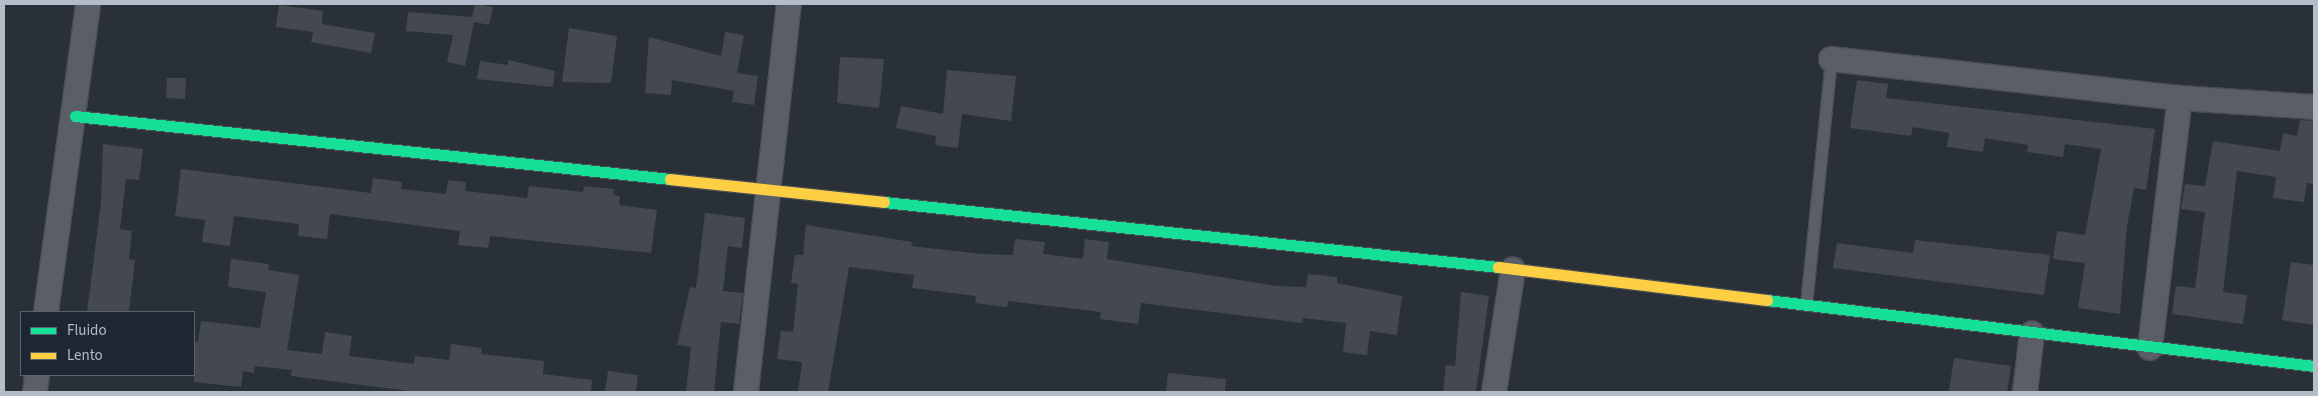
<!DOCTYPE html>
<style>
body{margin:0}
#map{position:relative;width:2318px;height:396px;overflow:hidden;background:#2a3038;font-family:"Source Sans 3",sans-serif}
div>[style]{position:absolute}
[style*='--x']{left:calc(var(--x)*1px);top:calc(var(--y)*1px);width:calc(var(--w)*1px);rotate:calc(var(--a)*1deg)}
.building>*{inset:0;background:#444950}
.roads{filter:drop-shadow(1px 0 #484c53) drop-shadow(-1px 0 #484c53) drop-shadow(0 1px #484c53) drop-shadow(0 -1px #484c53)}
.lane>*{height:11px;margin:-5.5px;padding:0 5.5px;transform-origin:5.5px;border-radius:5.5px;background:#5a5e66}
.street>*{height:24px;margin:-12px;padding:0 12px;transform-origin:12px;border-radius:12px;background:#5a5e66}
.fast>*{height:11px;margin:-5.5px;padding:0 5.5px;transform-origin:5.5px;border-radius:5.5px;background:#16e098}
.slow>*{height:11px;margin:-5.5px;padding:0 5.5px;transform-origin:5.5px;border-radius:5.5px;background:#ffcf43}
span{translate:-50% -50%;white-space:nowrap;text-align:center;line-height:1.15;-webkit-text-stroke:4px #1d2633;paint-order:stroke}
.frame{position:absolute;inset:0;border:5px solid #b4bcc9;pointer-events:none}
.legend{position:absolute;left:20px;top:311px;width:175px;height:65px;box-sizing:border-box;background:#1d2633;border:1px solid #59626f;margin:0;padding:6px 9px;list-style:none;font-size:15px;color:#b4bcc9}
.legend li{display:flex;align-items:center;gap:10px;height:25px}
.legend b{width:25px;border:1px solid #59626f}
</style>
<div id="map">
<div class="building">
<div style="clip-path:polygon(475px 4px,493px 7px,489px 25px,474px 22px,465px 66px,447px 62px,453px 35px,406px 31px,408px 12px,472px 17px)"></div>
<div style="clip-path:polygon(279px 5px,323px 11px,322px 24px,375px 33px,371px 53px,311px 42px,313px 32px,276px 27px)"></div>
<div style="clip-path:polygon(569px 28px,617px 36px,611px 83px,562px 82px)"></div>
<div style="clip-path:polygon(725px 32px,744px 35px,737px 73px,758px 76px,754px 105px,732px 102px,734px 91px,672px 80px,671px 95px,645px 93px,649px 37px,721px 56px)"></div>
<div style="clip-path:polygon(840px 57px,884px 59px,879px 108px,837px 103px)"></div>
<div style="clip-path:polygon(508px 60px,555px 71px,553px 87px,477px 79px,480px 61px,508px 65px)"></div>
<div style="clip-path:polygon(947px 70px,1016px 76px,1011px 121px,962px 114px,958px 148px,935px 145px,936px 136px,896px 128px,901px 106px,943px 114px)"></div>
<div style="clip-path:polygon(167px 78px,186px 78px,185px 99px,166px 98px)"></div>
<div style="clip-path:polygon(1857px 80px,1888px 84px,1886px 98px,2155px 129px,2146px 190px,2134px 188px,2127px 226px,2120px 314px,2078px 308px,2085px 263px,2053px 259px,2057px 231px,2085px 235px,2101px 149px,2065px 144px,2063px 157px,2027px 152px,2028px 145px,1985px 138px,1983px 152px,1947px 147px,1949px 133px,1913px 127px,1911px 136px,1850px 128px)"></div>
<div style="clip-path:polygon(2300px 120px,2314px 121px,2314px 184px,2307px 183px,2304px 202px,2273px 198px,2276px 177px,2237px 171px,2223px 292px,2247px 295px,2243px 324px,2172px 314px,2176px 286px,2195px 288px,2205px 212px,2181px 209px,2185px 184px,2205px 186px,2213px 141px,2280px 151px,2283px 133px,2297px 136px)"></div>
<div style="clip-path:polygon(103px 144px,143px 149px,139px 180px,126px 179px,120px 229px,132px 231px,129px 259px,135px 260px,129px 312px,87px 312px,101px 202px)"></div>
<div style="clip-path:polygon(181px 169px,371px 193px,373px 178px,402px 182px,401px 189px,446px 194px,448px 180px,466px 182px,465px 191px,527px 198px,529px 186px,583px 192px,584px 186px,614px 189px,613px 195px,620px 196px,619px 205px,657px 210px,651px 253px,490px 236px,488px 248px,458px 245px,460px 231px,330px 214px,327px 239px,298px 236px,299px 224px,234px 216px,230px 246px,202px 242px,205px 220px,175px 216px)"></div>
<div style="clip-path:polygon(705px 213px,745px 218px,742px 248px,728px 246px,723px 291px,743px 293px,739px 324px,721px 322px,714px 392px,686px 392px,691px 347px,677px 345px,690px 287px,696px 288px)"></div>
<div style="clip-path:polygon(806px 225px,912px 242px,911px 246px,981px 254px,1013px 255px,1015px 239px,1045px 242px,1043px 254px,1083px 259px,1085px 239px,1109px 242px,1107px 259px,1276px 286px,1306px 287px,1308px 274px,1337px 277px,1337px 283px,1402px 296px,1397px 335px,1370px 331px,1367px 355px,1343px 352px,1346px 323px,1303px 318px,1302px 323px,1141px 303px,1138px 324px,1100px 319px,1101px 312px,1008px 301px,1007px 307px,975px 303px,976px 296px,912px 288px,914px 275px,849px 267px,828px 392px,798px 392px,802px 362px,777px 359px,781px 331px,793px 332px,798px 284px,791px 283px,795px 255px,803px 255px)"></div>
<div style="clip-path:polygon(1915px 240px,2050px 255px,2044px 295px,1833px 268px,1837px 243px,1913px 253px)"></div>
<div style="clip-path:polygon(231px 259px,269px 264px,268px 270px,299px 275px,287px 350px,322px 354px,325px 332px,352px 336px,349px 356px,414px 364px,415px 356px,449px 360px,451px 344px,482px 348px,481px 354px,544px 361px,543px 374px,592px 380px,591px 392px,417px 392px,291px 376px,292px 370px,255px 366px,254px 373px,243px 371px,241px 387px,194px 382px,194px 341px,198px 342px,201px 321px,260px 328px,266px 292px,228px 287px)"></div>
<div style="clip-path:polygon(2291px 262px,2314px 265px,2314px 325px,2282px 320px)"></div>
<div style="clip-path:polygon(1461px 292px,1489px 296px,1476px 392px,1443px 392px,1446px 365px,1455px 366px)"></div>
<div style="clip-path:polygon(1954px 358px,2011px 366px,2007px 392px,1949px 391px)"></div>
<div style="clip-path:polygon(608px 371px,638px 375px,636px 392px,605px 392px)"></div>
<div style="clip-path:polygon(1168px 373px,1226px 379px,1225px 392px,1166px 392px)"></div>
</div>
<div class="roads">
<div class="lane">
<div style="--x:1806;--y:305;--w:247;--a:-84.2"></div>
</div>
<div class="street">
<div style="--x:1831;--y:59;--w:351;--a:6.4"></div>
<div style="--x:2180;--y:98;--w:134;--a:3.8"></div>
<div style="--x:46;--y:312;--w:311;--a:-82.2"></div>
<div style="--x:2150;--y:348;--w:252;--a:-83.2"></div>
<div style="--x:35;--y:392;--w:17;--a:-83"></div>
<div style="--x:746;--y:392;--w:390;--a:-83.7"></div>
<div style="--x:1494;--y:392;--w:124;--a:-81.2"></div>
<div style="--x:2025;--y:392;--w:59;--a:-83.2"></div>
</div>
<div class="fast">
<div style="--x:75;--y:116;--w:598;--a:6.04"></div>
<div style="--x:884;--y:202;--w:617;--a:6.04"></div>
<div style="--x:1767;--y:300;--w:551;--a:6.88"></div>
</div>
<div class="slow">
<div style="--x:670;--y:179;--w:215;--a:6.1"></div>
<div style="--x:1498;--y:267;--w:271;--a:7"></div>
</div>
</div>
<div class="frame"></div>
<ul class="legend">
<li><b style="height:6px;background:#16e098"></b>Fluido</li>
<li><b style="height:6px;background:#ffcf43"></b>Lento</li>
</ul>
</div>
